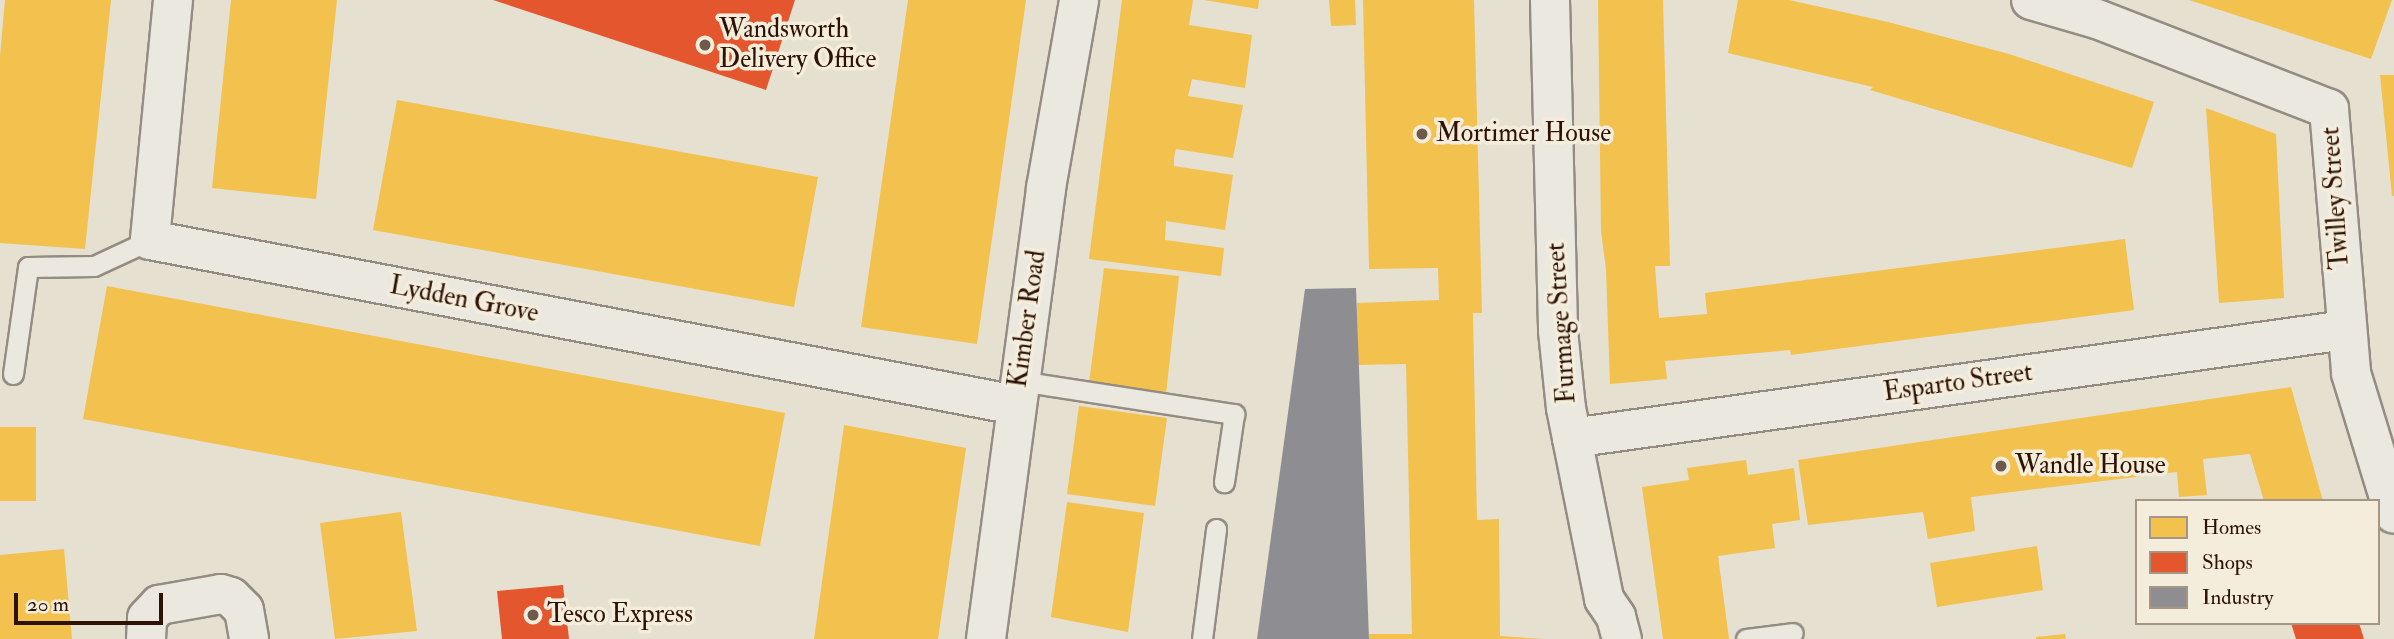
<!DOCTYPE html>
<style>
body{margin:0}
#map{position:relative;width:2394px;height:639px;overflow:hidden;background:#e5e0d0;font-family:"IM FELL Double Pica",serif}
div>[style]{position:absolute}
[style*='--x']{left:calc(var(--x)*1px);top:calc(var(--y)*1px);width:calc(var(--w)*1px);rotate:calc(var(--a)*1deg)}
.homes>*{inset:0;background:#f2c14e}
.shops>*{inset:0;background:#e4572e}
.industry>*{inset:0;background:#8d8d92}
.roads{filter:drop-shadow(2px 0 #948c82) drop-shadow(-2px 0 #948c82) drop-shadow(0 2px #948c82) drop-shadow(0 -2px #948c82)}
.lane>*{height:19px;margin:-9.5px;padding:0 9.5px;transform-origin:9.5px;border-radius:9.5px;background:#ebe8e0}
.street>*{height:38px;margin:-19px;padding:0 19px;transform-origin:19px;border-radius:19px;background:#ebe8e0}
.dots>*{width:19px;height:19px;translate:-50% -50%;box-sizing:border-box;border:4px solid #f4eddb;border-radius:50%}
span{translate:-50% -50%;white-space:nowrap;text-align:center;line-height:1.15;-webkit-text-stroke:7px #f4eddb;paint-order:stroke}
.poi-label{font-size:26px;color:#2e1204}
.left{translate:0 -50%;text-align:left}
.street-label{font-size:26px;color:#2e1204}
.legend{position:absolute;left:2135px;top:499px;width:245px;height:126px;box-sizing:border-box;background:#f4eddb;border:2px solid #a59585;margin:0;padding:9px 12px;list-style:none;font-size:21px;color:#2e1204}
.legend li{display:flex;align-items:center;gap:14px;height:35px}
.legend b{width:35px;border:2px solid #a59585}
.scale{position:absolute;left:14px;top:593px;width:149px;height:32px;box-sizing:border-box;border:4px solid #2e1204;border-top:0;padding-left:9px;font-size:21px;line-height:24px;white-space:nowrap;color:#2e1204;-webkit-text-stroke:5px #f4eddb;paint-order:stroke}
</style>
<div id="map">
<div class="homes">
<div style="clip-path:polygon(5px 0,111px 0,85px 249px,0 243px,0 56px)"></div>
<div style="clip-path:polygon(231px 0,337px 0,316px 199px,212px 188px)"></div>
<div style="clip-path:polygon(908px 0,1026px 0,977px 344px,861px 327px)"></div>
<div style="clip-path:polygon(1122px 0,1193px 0,1189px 25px,1252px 35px,1245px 88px,1192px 79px,1188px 96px,1243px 105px,1233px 158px,1176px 149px,1174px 158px,1174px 166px,1233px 175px,1225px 230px,1166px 221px,1165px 240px,1224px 248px,1221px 276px,1089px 259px)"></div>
<div style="clip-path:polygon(1204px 0,1259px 0,1258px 9px)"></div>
<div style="clip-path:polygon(1329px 0,1355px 0,1356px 25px,1331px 26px)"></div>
<div style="clip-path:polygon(1363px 0,1474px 0,1482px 313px,1473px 313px,1477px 520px,1499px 519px,1500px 636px,1544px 639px,1369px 639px,1369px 634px,1412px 634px,1406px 364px,1358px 365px,1357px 303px,1439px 300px,1438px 268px,1369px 269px)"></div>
<div style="clip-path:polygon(1598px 0,1663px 0,1670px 266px,1655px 266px,1659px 318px,1707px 314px,1705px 293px,2125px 239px,2134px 310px,1791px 355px,1790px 350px,1665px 361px,1667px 379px,1610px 384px,1606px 269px,1601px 231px)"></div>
<div style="clip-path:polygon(1738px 0,1789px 0,1888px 22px,2009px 54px,2154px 102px,2132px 168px,1870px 90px,1873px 87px,1728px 53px)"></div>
<div style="clip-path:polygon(2189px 0,2392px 0,2371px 59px)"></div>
<div style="clip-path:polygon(2380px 75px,2394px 75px,2394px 196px,2392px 196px)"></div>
<div style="clip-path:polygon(397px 100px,818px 177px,794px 307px,373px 230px)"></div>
<div style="clip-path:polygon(2206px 108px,2276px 134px,2284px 298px,2219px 303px)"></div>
<div style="clip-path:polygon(1104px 268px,1179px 276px,1166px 394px,1089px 383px)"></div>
<div style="clip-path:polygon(107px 286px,785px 413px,760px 546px,83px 419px)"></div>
<div style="clip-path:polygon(2291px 387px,2323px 501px,2264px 501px,2250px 454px,2203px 459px,2207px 495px,2179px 497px,2177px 472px,1971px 497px,1975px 531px,1928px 539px,1923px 512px,1808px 525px,1798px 460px)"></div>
<div style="clip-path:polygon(1079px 406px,1167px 418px,1155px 506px,1067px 494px)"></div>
<div style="clip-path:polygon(844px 425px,966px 448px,938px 639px,814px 639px)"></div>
<div style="clip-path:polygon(0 427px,36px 427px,36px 501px,0 501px)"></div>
<div style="clip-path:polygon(1746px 460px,1748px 475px,1794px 468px,1800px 520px,1772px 524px,1775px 548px,1718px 556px,1729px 639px,1663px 639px,1642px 487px,1689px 480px,1687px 468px)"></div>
<div style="clip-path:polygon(1067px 502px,1144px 513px,1128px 632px,1051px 617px)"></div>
<div style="clip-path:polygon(401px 512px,417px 631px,335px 639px,320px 523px)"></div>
<div style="clip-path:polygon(2037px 546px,2043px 590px,1937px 607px,1930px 563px)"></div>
<div style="clip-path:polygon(64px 549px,72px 639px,0 639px,0 555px)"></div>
<div style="clip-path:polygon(2065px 634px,2066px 639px,2036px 639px,2036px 637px)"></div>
</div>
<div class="shops">
<div style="clip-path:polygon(493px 0,795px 0,766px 90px)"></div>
<div style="clip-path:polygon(563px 585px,569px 639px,502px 639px,497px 591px)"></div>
<div style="clip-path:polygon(2291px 623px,2359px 623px,2364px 639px,2296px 639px)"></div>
</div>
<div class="industry">
<div style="clip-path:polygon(1356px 288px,1369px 639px,1257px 639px,1305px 289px)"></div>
</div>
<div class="roads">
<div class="lane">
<div style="--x:13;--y:374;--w:108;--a:-82"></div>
<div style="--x:28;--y:267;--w:66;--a:-0.9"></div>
<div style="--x:94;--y:266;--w:62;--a:-24.9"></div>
<div style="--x:1020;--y:381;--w:217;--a:8.8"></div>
<div style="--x:1234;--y:414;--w:69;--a:98.4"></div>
<div style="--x:1202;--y:639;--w:111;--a:-82.7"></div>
<div style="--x:1746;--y:639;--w:47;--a:-7.3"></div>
</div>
<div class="street">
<div style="--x:173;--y:0;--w:241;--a:95.5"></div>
<div style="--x:150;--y:240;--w:882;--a:10.79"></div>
<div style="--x:1550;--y:0;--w:331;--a:88.6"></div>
<div style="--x:1558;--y:331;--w:77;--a:84.1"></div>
<div style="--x:1566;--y:408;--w:195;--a:78.7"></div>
<div style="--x:1604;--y:599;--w:22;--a:56"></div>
<div style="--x:1616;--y:617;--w:23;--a:75"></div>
<div style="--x:2031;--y:0;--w:69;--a:16.1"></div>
<div style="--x:2097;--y:19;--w:249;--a:21.2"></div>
<div style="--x:2329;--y:109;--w:265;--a:85.2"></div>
<div style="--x:2351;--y:373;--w:147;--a:73"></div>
<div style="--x:1572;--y:438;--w:781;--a:-7.95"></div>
<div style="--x:146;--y:639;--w:21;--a:-87"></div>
<div style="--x:147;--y:618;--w:18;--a:-47"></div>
<div style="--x:159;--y:605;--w:63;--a:-10.1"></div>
<div style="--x:221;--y:594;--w:10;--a:17"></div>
<div style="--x:231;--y:597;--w:18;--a:45"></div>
<div style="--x:244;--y:610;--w:29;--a:80"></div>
<div style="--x:986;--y:639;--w:455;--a:-82.4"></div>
<div style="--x:1046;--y:188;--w:191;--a:-80"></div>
</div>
</div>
<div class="dots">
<div style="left:705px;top:45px;background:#6e5a4b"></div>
<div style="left:1422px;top:134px;background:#6e5a4b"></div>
<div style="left:2001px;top:466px;background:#6e5a4b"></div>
<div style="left:533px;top:615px;background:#6e5a4b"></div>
</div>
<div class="poi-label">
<span class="left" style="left:719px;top:45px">Wandsworth<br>Delivery Office</span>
<span class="left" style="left:1436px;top:134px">Mortimer House</span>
<span class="left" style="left:2015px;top:466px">Wandle House</span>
<span class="left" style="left:547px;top:615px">Tesco Express</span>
</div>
<div class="street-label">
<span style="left:2336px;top:198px;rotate:-94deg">Twilley Street</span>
<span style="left:464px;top:300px;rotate:11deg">Lydden Grove</span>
<span style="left:1028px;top:319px;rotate:-82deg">Kimber Road</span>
<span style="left:1562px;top:323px;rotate:-94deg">Furmage Street</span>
<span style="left:1958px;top:383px;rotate:-8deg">Esparto Street</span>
</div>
<ul class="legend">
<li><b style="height:19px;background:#f2c14e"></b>Homes</li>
<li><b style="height:19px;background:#e4572e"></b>Shops</li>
<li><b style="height:19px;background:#8d8d92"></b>Industry</li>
</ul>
<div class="scale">20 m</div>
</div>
